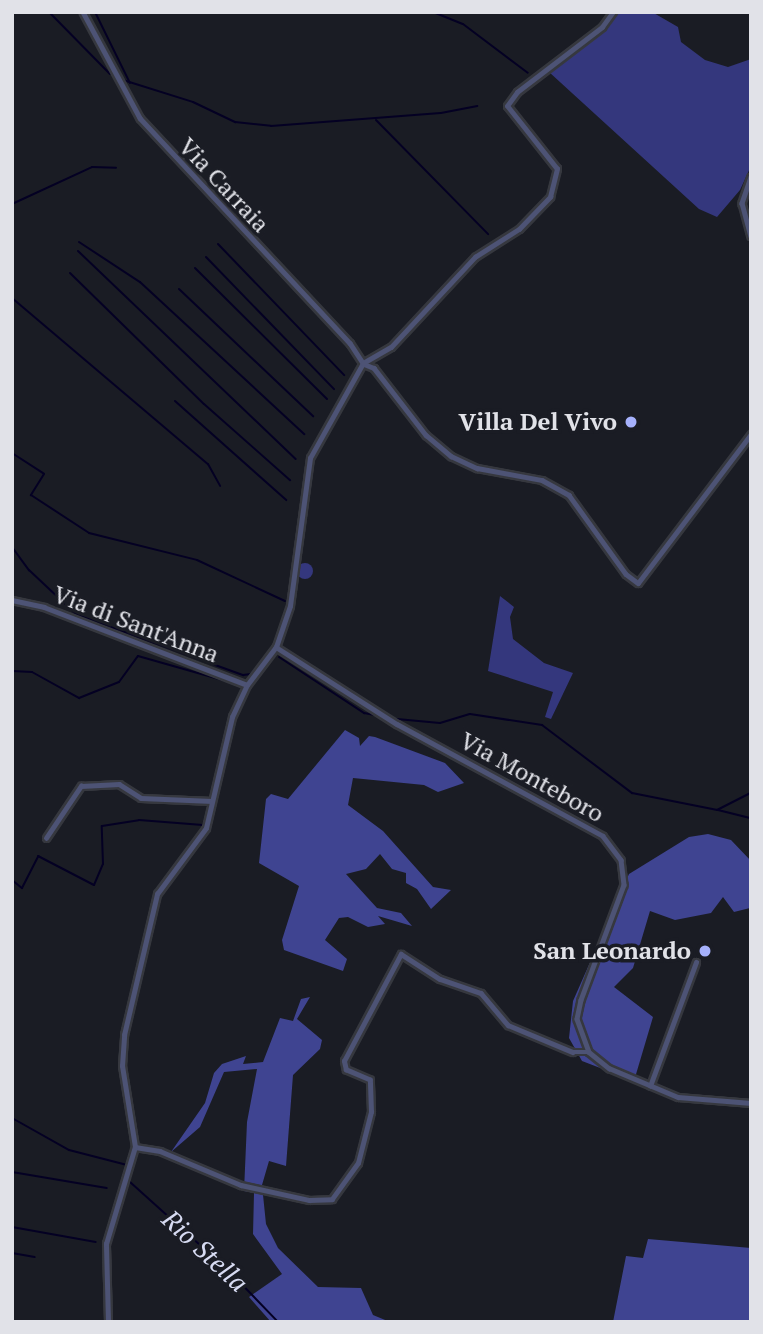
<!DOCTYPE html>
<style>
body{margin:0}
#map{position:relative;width:763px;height:1334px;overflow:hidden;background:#1a1c24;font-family:"PT Serif",serif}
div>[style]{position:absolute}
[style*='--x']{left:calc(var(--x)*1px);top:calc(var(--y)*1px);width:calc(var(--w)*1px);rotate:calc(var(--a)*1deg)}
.green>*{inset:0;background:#34377d}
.round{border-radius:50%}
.forest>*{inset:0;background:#3f4491}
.stream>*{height:2px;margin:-1px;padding:0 1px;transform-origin:1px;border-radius:1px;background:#040023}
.roads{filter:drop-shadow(2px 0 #36383f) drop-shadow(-2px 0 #36383f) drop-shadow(0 2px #36383f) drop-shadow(0 -2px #36383f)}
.street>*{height:4.5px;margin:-2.25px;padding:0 2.25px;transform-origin:2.25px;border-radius:2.25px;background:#4d5375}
.dots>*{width:19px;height:19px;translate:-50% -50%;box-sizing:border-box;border:4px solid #1a1c24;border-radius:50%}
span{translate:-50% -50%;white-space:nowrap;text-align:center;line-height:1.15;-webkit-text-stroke:7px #1a1c24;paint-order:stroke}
.street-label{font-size:24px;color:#e1e2e8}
.poi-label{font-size:24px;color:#e1e2e8;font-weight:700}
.right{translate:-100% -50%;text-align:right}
.water-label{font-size:26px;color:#d7dbf2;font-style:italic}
.frame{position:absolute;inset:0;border:14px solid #e1e2e8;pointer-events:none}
</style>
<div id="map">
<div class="green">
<div style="clip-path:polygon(613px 12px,652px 12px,678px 27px,681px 42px,705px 60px,728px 67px,751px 59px,751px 166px,740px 190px,717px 217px,699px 209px,549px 72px)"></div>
<div class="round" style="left:297px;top:563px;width:16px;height:16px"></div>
<div style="clip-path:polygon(500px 596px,514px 607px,510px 617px,513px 639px,544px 663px,573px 673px,551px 719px,545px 717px,553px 692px,488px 671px)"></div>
</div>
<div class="forest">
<div style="clip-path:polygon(345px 730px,359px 738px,360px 746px,369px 736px,375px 737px,445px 763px,464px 783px,438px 792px,424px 785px,353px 778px,348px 805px,383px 831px,433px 887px,451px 890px,431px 909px,417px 889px,406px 883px,406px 873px,392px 869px,380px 854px,366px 869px,346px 874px,377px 908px,401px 913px,412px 926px,378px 916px,385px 924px,368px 927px,348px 917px,339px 918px,325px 940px,347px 959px,343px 971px,284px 950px,282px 940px,299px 886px,259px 863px,266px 799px,271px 794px,288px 799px)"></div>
<div style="clip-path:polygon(708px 834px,731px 840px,751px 861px,750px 908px,734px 912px,723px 897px,711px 913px,675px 920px,650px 911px,633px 968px,614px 987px,653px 1017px,634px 1081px,582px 1061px,569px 1038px,573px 1001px,629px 874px,689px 837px)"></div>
<div style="clip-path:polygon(310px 997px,297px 1019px,322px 1040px,320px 1049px,293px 1075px,286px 1166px,269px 1161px,262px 1185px,266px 1224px,278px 1248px,318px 1287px,361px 1288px,373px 1315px,390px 1322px,271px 1322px,249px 1297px,282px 1274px,253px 1234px,254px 1193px,244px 1191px,247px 1122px,257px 1069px,224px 1072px,200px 1127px,171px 1152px,205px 1103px,214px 1073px,222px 1064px,246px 1056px,243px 1064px,263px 1062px,280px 1018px,293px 1021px,301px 999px)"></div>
<div style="clip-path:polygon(648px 1239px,751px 1248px,751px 1322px,613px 1322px,626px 1256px,643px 1258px)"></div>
</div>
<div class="stream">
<div style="--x:49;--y:12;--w:87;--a:45.5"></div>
<div style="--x:95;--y:12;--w:79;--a:63.8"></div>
<div style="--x:433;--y:12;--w:32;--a:22"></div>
<div style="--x:463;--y:24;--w:81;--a:37"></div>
<div style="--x:123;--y:80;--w:73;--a:17.4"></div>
<div style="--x:193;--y:102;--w:47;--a:25.5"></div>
<div style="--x:235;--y:122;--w:36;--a:6"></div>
<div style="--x:271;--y:126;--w:170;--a:-4.4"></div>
<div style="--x:441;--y:113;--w:37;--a:-11"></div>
<div style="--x:376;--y:120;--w:160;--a:45.5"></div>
<div style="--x:12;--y:204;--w:88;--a:-24.8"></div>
<div style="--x:92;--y:167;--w:24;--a:2"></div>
<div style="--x:79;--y:242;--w:73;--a:33.3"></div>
<div style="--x:140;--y:282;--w:224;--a:42.8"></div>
<div style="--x:218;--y:244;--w:182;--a:46.1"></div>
<div style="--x:78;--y:251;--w:301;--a:43.7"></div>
<div style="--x:206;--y:257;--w:184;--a:45.9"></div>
<div style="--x:195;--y:268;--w:186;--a:44.8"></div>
<div style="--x:70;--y:273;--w:187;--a:44.4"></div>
<div style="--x:204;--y:404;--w:115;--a:41.5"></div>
<div style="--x:179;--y:289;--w:185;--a:43.5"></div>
<div style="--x:12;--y:298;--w:257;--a:40.3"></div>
<div style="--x:208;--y:464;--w:25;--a:61"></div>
<div style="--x:175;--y:401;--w:149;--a:41.7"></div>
<div style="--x:12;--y:453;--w:38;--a:33"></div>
<div style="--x:44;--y:474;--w:25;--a:122"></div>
<div style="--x:31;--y:495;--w:69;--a:33.2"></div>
<div style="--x:89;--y:533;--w:111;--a:14"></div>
<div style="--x:197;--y:560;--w:97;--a:25"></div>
<div style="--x:12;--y:547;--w:29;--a:54"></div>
<div style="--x:29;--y:570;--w:66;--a:43.2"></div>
<div style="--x:77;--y:615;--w:177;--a:19.9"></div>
<div style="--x:243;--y:675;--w:8;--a:-7"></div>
<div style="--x:251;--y:674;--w:21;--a:-51"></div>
<div style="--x:279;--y:657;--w:102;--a:33.4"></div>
<div style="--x:364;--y:713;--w:11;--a:10"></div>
<div style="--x:12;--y:671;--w:20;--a:3"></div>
<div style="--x:32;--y:672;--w:54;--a:29"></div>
<div style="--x:79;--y:698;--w:43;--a:-21.8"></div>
<div style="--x:119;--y:682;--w:32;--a:-54"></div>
<div style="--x:138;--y:656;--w:95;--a:15.9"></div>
<div style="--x:397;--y:719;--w:43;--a:5.3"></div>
<div style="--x:440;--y:723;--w:31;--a:-17"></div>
<div style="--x:470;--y:714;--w:73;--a:8.7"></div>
<div style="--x:542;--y:725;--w:113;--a:37.1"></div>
<div style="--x:632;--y:793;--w:87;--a:11.3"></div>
<div style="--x:717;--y:810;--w:38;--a:-27"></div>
<div style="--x:718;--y:810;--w:34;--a:14"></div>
<div style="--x:12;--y:880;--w:13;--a:39"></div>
<div style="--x:22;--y:888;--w:36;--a:-63"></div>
<div style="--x:38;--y:856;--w:63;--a:27.4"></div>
<div style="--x:94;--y:885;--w:23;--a:-67"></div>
<div style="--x:103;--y:864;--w:38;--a:-92"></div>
<div style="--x:102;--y:826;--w:37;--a:-9"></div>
<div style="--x:139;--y:820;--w:64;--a:4.5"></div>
<div style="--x:12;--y:1118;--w:65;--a:29.3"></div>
<div style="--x:69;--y:1150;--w:60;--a:14.5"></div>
<div style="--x:12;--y:1172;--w:96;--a:9.6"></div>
<div style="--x:130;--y:1182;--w:133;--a:42"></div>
<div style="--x:229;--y:1271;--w:71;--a:46.1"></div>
<div style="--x:12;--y:1227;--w:85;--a:10.1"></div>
<div style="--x:12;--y:1253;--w:23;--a:10"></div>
</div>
<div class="roads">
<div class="street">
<div style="--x:83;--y:12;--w:120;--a:61.7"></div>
<div style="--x:140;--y:118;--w:308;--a:47"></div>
<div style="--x:350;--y:343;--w:24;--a:57"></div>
<div style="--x:751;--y:177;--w:28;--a:109"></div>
<div style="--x:742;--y:203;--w:34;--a:75"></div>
<div style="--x:364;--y:364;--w:11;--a:22"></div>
<div style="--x:374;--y:368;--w:85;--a:52.2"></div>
<div style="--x:426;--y:435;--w:33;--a:40"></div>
<div style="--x:451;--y:456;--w:29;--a:25"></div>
<div style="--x:477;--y:468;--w:66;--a:10.5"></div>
<div style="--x:542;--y:480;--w:31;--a:29"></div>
<div style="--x:569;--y:495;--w:97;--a:54.2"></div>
<div style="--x:626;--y:574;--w:15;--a:37"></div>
<div style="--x:638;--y:583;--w:187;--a:-52.8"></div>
<div style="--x:12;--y:600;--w:33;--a:12"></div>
<div style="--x:44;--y:607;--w:217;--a:21"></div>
<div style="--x:276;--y:647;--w:143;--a:32.5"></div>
<div style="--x:397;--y:724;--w:234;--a:28.5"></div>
<div style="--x:603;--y:836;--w:30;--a:53"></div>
<div style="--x:621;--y:860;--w:25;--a:83"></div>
<div style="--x:624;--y:885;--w:123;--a:110.5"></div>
<div style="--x:581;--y:1000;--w:19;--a:102"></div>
<div style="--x:577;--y:1019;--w:35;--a:70"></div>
<div style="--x:589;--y:1052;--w:26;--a:39"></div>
<div style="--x:609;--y:1068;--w:75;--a:22.8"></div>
<div style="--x:678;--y:1097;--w:73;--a:4.7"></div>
<div style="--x:46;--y:838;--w:63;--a:-56.1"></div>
<div style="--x:81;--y:786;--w:38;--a:-3"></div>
<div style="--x:119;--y:784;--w:26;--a:32"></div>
<div style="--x:141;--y:798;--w:71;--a:2.4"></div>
<div style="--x:650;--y:1086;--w:132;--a:-69.6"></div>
<div style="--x:135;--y:1147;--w:25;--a:9"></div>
<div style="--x:160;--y:1151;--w:88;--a:22.8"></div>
<div style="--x:241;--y:1185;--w:70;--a:12.4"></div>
<div style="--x:309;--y:1200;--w:23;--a:-2"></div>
<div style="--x:332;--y:1199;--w:44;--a:-54.2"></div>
<div style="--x:358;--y:1163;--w:53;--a:-75.7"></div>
<div style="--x:371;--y:1112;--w:32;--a:-92"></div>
<div style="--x:370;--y:1080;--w:26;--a:-157"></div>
<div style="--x:346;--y:1070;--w:9;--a:-103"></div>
<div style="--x:344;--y:1061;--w:121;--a:-62"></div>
<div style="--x:401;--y:954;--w:46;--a:32.7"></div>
<div style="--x:440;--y:979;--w:43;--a:18.9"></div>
<div style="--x:481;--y:993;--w:42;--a:49.8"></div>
<div style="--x:508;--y:1025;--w:70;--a:22.6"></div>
<div style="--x:573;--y:1052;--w:16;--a:0"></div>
<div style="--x:108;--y:1322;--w:78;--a:-91.5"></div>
<div style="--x:106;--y:1244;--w:101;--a:-73.4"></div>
<div style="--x:135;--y:1147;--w:82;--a:-99.1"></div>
<div style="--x:122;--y:1066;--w:31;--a:-86"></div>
<div style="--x:124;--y:1035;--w:145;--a:-76.8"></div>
<div style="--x:157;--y:894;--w:82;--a:-53.4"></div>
<div style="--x:206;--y:828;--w:114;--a:-76.8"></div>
<div style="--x:232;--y:717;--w:35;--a:-65"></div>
<div style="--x:247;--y:685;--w:48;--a:-52.7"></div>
<div style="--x:276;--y:647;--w:43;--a:-71.1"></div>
<div style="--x:290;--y:606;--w:149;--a:-82.3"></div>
<div style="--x:310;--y:458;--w:109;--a:-60.8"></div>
<div style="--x:363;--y:363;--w:32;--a:-30"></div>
<div style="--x:391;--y:347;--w:123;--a:-47"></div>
<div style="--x:475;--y:257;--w:52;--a:-32.5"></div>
<div style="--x:519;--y:229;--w:45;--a:-45.9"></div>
<div style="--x:550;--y:197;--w:29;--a:-76"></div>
<div style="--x:557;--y:169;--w:80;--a:-128.4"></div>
<div style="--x:507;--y:106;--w:17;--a:-54"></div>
<div style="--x:517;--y:92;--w:107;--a:-37.4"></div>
<div style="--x:602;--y:27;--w:19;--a:-54"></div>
</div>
</div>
<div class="dots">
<div style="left:631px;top:422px;background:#a6b1fc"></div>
<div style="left:705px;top:951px;background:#a6b1fc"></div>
</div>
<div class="street-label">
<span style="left:224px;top:185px;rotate:47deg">Via Carraia</span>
<span style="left:136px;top:624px;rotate:21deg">Via di Sant'Anna</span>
<span style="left:532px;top:777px;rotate:29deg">Via Monteboro</span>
</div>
<div class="poi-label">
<span class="right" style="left:617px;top:422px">Villa Del Vivo</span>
<span class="right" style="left:691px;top:951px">San Leonardo</span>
</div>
<div class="water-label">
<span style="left:205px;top:1251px;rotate:43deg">Rio Stella</span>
</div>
<div class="frame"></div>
</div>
